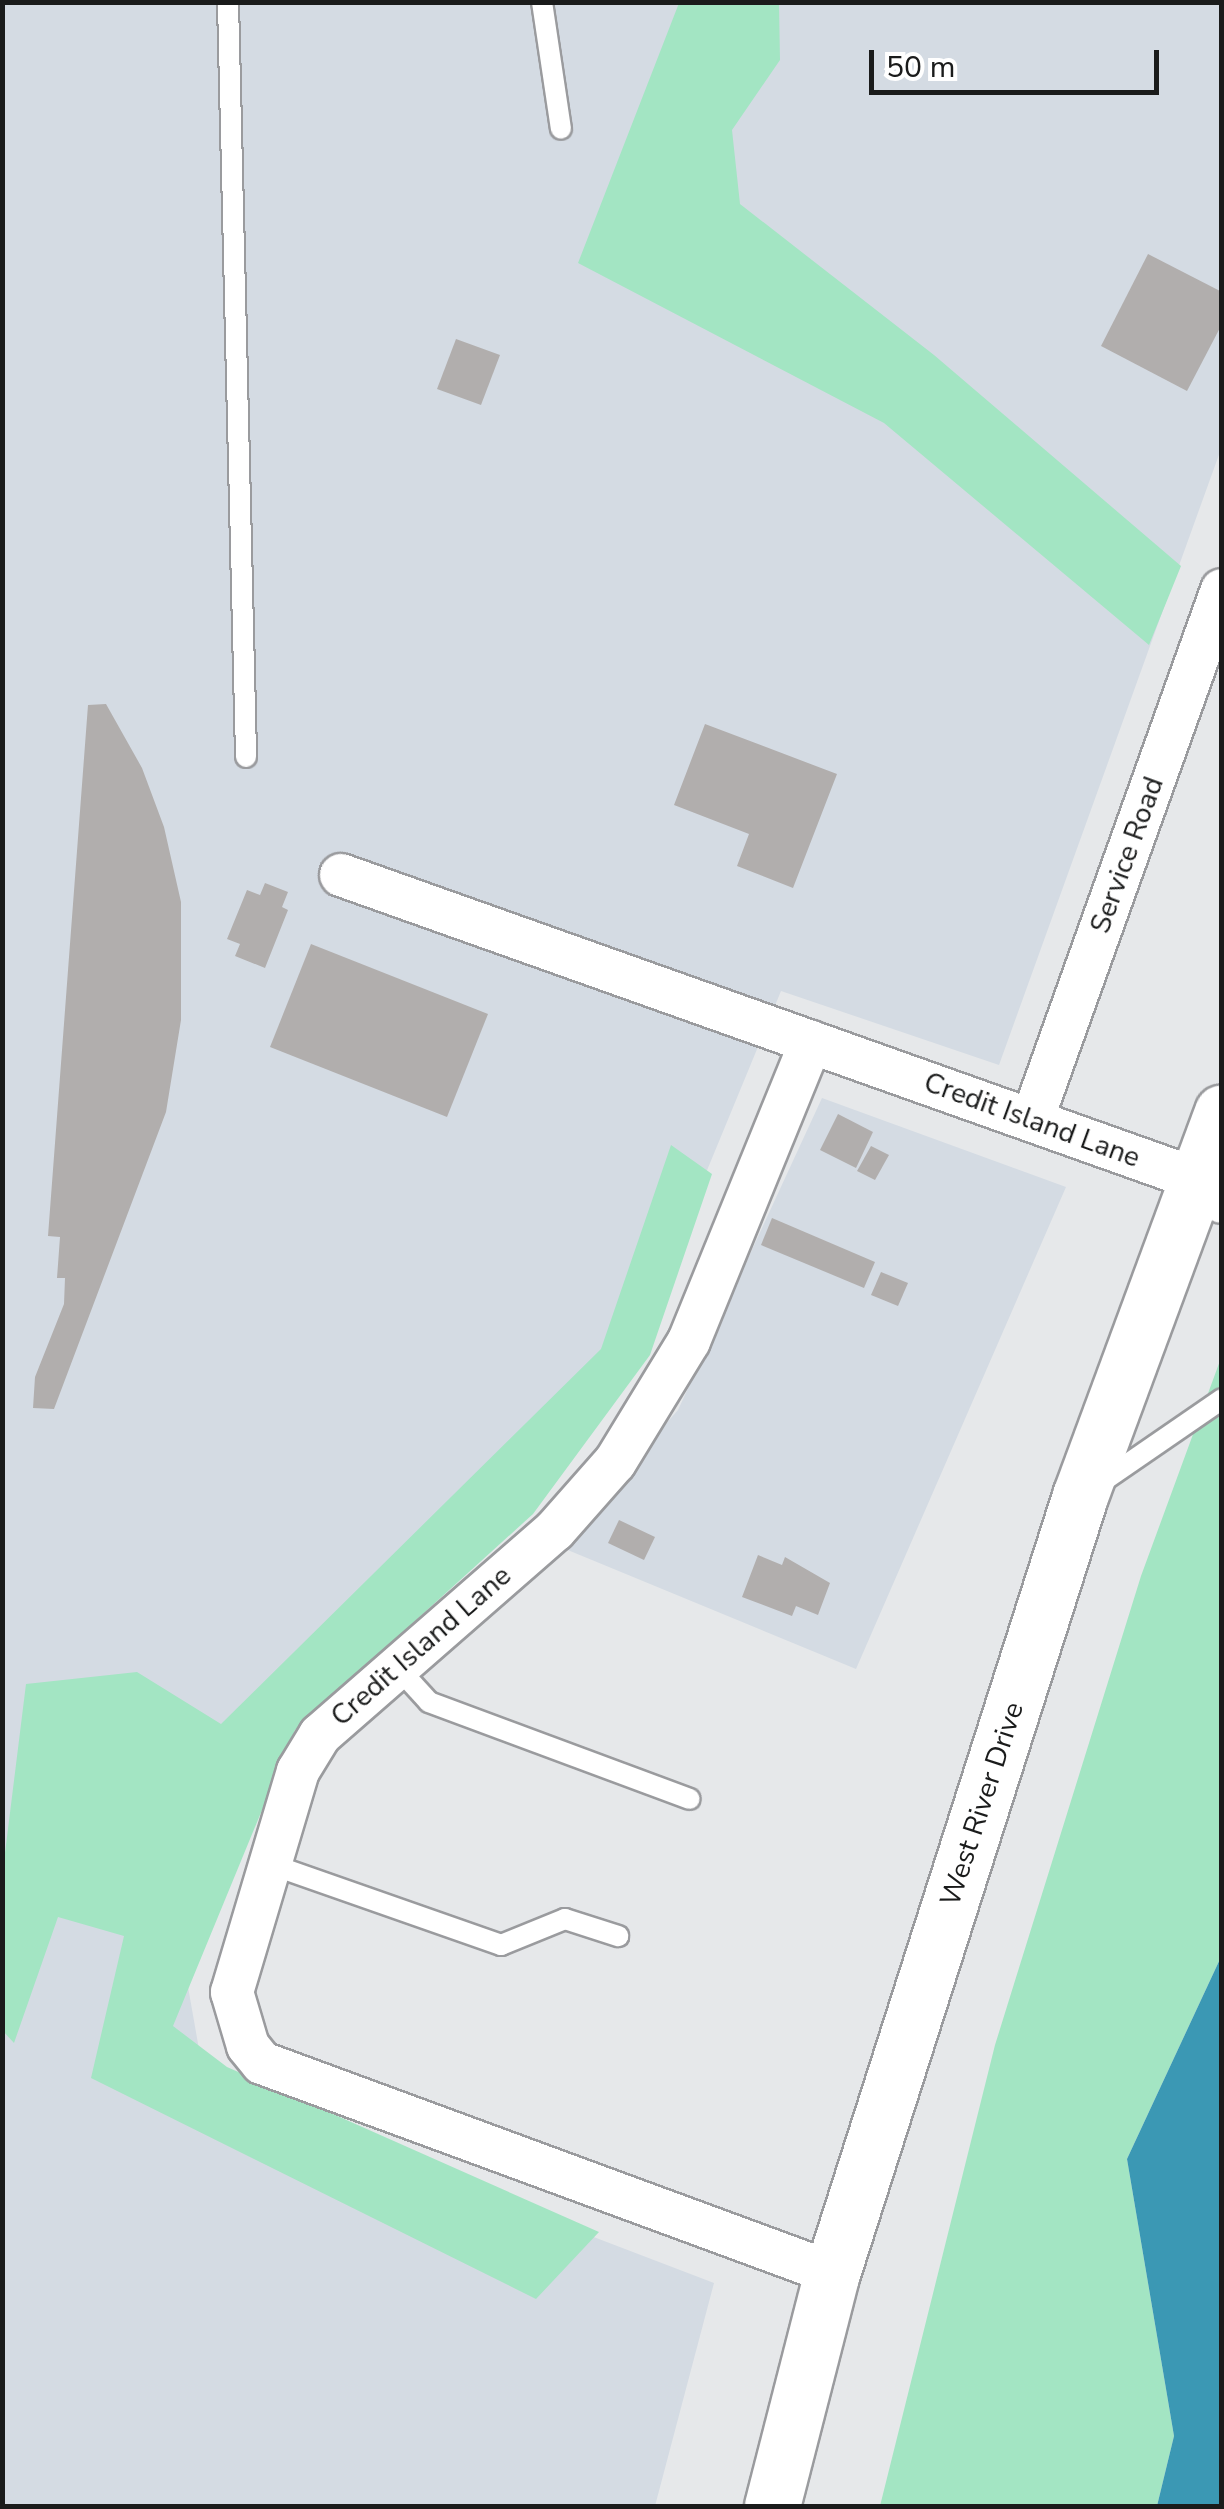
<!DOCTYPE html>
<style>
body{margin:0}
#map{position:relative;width:1224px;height:2509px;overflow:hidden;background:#e6e8ea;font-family:"Nunito Sans",sans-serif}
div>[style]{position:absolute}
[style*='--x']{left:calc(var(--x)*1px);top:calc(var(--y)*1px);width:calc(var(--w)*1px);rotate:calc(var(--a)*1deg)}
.built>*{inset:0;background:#d4dbe3}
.green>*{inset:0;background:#a3e5c3}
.water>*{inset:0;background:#3b98b4}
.building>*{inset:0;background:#b1aead}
.roads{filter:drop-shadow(2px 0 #9a9b9e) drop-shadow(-2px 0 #9a9b9e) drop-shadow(0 2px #9a9b9e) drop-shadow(0 -2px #9a9b9e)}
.service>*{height:20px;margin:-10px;padding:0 10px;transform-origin:10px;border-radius:10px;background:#fff}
.minor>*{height:42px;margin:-21px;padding:0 21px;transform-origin:21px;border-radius:21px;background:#fff}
.primary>*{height:55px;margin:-27.5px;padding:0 27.5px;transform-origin:27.5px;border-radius:27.5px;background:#fff}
span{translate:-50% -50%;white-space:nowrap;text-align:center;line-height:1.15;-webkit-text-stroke:8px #fff;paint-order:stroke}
.street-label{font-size:28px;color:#1a1b1b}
.frame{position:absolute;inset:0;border:5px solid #1a1b1b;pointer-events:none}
.scale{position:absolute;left:869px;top:50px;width:290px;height:45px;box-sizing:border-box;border:5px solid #1a1b1b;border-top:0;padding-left:12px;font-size:30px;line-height:35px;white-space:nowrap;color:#1a1b1b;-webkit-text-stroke:8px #fff;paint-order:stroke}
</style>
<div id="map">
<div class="built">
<div style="clip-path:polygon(3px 3px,1221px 3px,1221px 449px,999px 1065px,781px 991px,637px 1340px,296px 1703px,181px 1947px,206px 2089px,714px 2283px,655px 2506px,3px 2506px)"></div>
<div style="clip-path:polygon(822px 1098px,1066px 1187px,856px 1669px,558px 1546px,678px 1410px)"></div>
</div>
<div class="green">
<div style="clip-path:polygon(679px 3px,779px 3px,780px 60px,732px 130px,740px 204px,934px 355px,1181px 566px,1149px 645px,884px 423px,578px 263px)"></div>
<div style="clip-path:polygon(671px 1145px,712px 1174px,650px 1355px,533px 1514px,295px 1730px,173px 2026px,227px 2067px,599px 2232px,536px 2299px,91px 2078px,124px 1936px,58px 1917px,14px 2043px,3px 2031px,3px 1869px,26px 1684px,137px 1672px,221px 1724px,601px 1349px)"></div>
<div style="clip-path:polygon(1221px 1358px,1221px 1957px,1127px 2159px,1174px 2436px,1157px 2506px,880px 2506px,995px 2045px,1141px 1576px)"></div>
</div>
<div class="water">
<div style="clip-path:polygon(1221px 1957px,1221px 2506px,1157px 2506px,1174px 2436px,1127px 2159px)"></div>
</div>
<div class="building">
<div style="clip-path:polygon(1148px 254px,1222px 292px,1222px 324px,1187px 391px,1101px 346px)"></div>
<div style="clip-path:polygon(456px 339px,500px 355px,481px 405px,437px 389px)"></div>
<div style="clip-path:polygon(106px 704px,142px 768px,164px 827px,181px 902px,181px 1020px,166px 1112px,54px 1409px,33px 1408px,35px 1377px,64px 1304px,65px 1278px,57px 1278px,60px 1237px,48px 1236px,88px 705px)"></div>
<div style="clip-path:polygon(705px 724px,837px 774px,793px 888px,737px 866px,749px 834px,674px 805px)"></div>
<div style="clip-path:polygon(265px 883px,288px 892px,282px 907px,288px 910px,265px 968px,235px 956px,240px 944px,227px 939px,247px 890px,260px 895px)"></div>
<div style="clip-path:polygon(311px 944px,488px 1014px,447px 1117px,270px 1047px)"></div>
<div style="clip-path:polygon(838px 1114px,873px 1132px,856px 1168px,820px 1150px)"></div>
<div style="clip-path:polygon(871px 1146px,889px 1155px,875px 1180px,857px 1171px)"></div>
<div style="clip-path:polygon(772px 1218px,875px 1262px,864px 1288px,761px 1245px)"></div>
<div style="clip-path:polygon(881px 1272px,908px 1283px,898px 1306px,871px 1295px)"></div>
<div style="clip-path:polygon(619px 1520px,655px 1537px,644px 1560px,608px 1543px)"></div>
<div style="clip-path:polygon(758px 1555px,782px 1565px,785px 1557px,830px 1583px,818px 1615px,796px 1606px,792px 1616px,742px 1597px)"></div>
</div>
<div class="roads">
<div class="service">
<div style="--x:228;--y:2;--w:755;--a:88.63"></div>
<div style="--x:542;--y:2;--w:128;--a:81.5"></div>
<div style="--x:1100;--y:1483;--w:148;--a:-34.5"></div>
<div style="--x:397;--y:1667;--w:47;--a:47.6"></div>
<div style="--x:429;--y:1702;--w:278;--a:20.4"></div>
<div style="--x:270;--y:1864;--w:245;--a:19.3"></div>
<div style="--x:501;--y:1945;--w:69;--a:-22.1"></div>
<div style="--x:565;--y:1919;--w:56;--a:17.8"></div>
</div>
<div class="minor">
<div style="--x:341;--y:875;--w:907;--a:19.57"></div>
<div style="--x:1196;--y:1179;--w:35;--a:41"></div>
<div style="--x:811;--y:1042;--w:323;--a:112.2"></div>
<div style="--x:689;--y:1341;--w:142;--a:121.4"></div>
<div style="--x:615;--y:1462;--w:91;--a:131.4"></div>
<div style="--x:555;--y:1530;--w:312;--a:138.9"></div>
<div style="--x:320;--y:1735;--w:42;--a:121.4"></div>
<div style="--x:298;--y:1771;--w:231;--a:106.6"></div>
<div style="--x:232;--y:1992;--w:56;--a:73.5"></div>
<div style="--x:248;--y:2046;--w:22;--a:51"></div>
<div style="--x:262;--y:2063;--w:607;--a:20.22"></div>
<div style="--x:1032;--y:1120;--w:563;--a:-70.28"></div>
</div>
<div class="primary">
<div style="--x:772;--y:2506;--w:241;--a:-75.6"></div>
<div style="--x:832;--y:2273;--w:816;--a:-72.3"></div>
<div style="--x:1080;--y:1496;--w:409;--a:-69.7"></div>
</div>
</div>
<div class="street-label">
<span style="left:1127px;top:855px;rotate:-70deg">Service Road</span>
<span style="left:1032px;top:1120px;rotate:20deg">Credit Island Lane</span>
<span style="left:421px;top:1646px;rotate:-41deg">Credit Island Lane</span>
<span style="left:982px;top:1804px;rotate:-72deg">West River Drive</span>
</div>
<div class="frame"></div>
<div class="scale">50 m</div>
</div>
